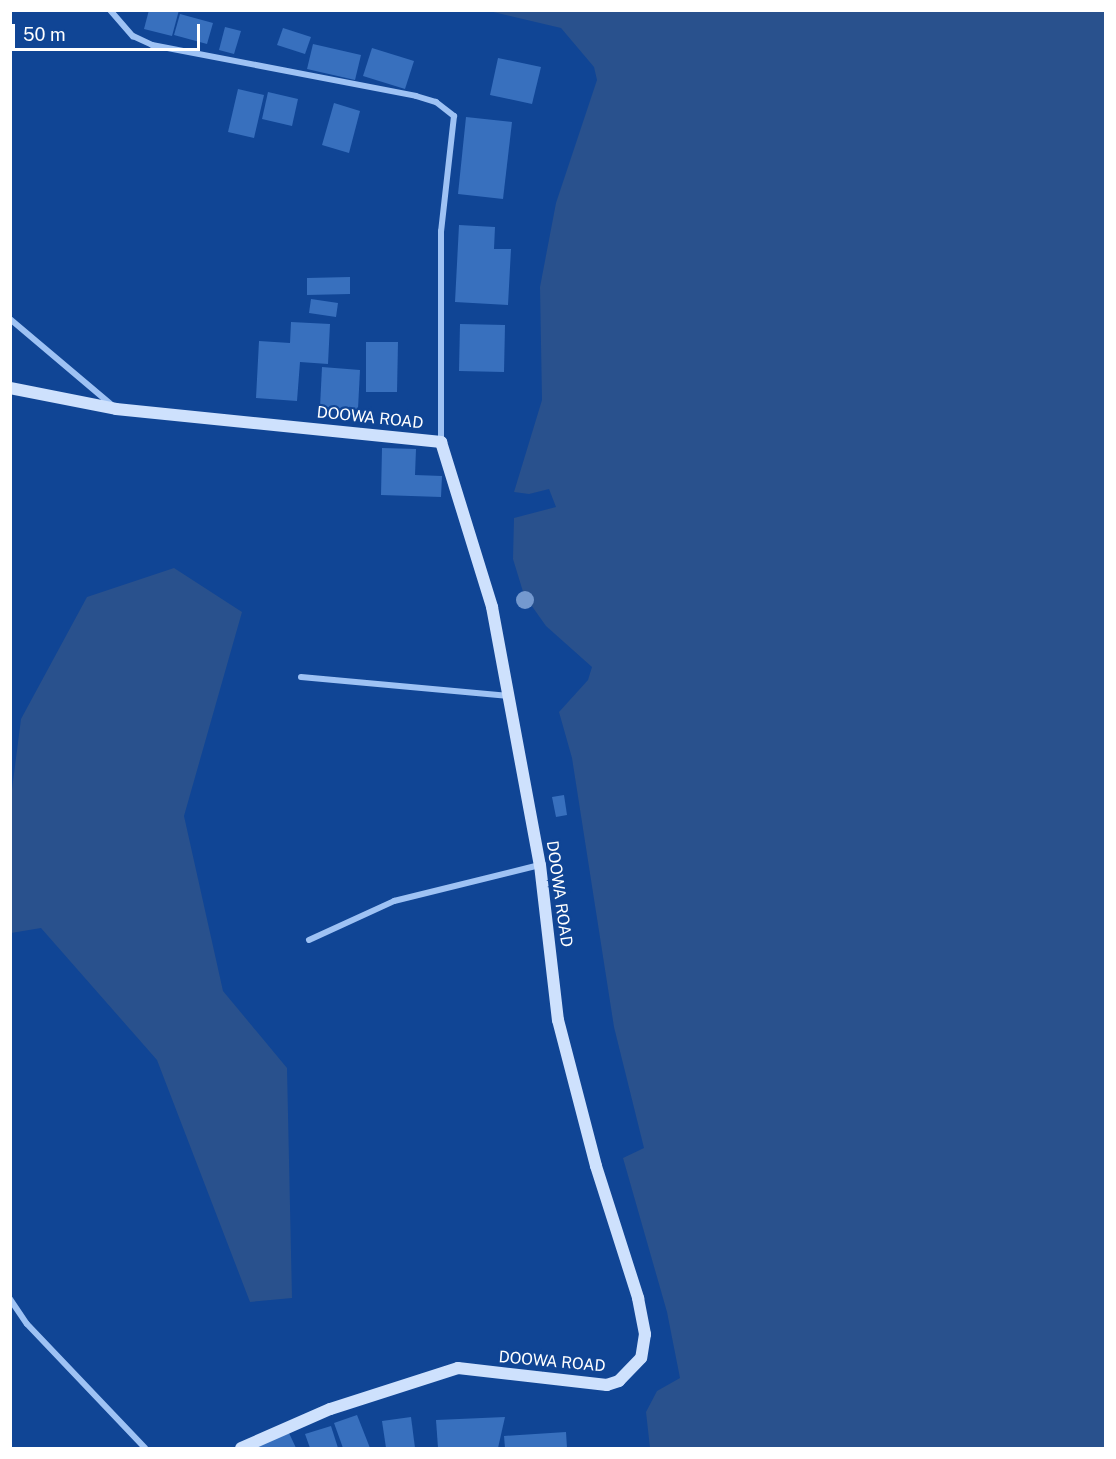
<!DOCTYPE html>
<style>
body{margin:0}
#map{position:relative;width:1116px;height:1459px;overflow:hidden;background:#104595;font-family:"Public Sans",sans-serif}
div>[style]{position:absolute}
[style*='--x']{left:calc(var(--x)*1px);top:calc(var(--y)*1px);width:calc(var(--w)*1px);rotate:calc(var(--a)*1deg)}
.water>*{inset:0;background:#29518d}
.building>*{inset:0;background:#3870be}
.street>*{height:6px;margin:-3px;padding:0 3px;transform-origin:3px;border-radius:3px;background:#9ec2f4}
.secondary>*{height:12px;margin:-6px;padding:0 6px;transform-origin:6px;border-radius:6px;background:#cee1fd}
.trees>*{width:18px;height:18px;margin:-9px;border-radius:50%;background:#7499cf}
span{translate:-50% -50%;white-space:nowrap;text-align:center;line-height:1.15;-webkit-text-stroke:4.5px #104595;paint-order:stroke}
.street-label{font-size:16px;color:#fff}
.frame{position:absolute;inset:0;border:12px solid #fff;pointer-events:none}
.scale{position:absolute;left:12px;top:24px;width:188px;height:27px;box-sizing:border-box;border:3px solid #fff;border-top:0;padding-left:8px;font-size:18px;line-height:21px;white-space:nowrap;color:#fff;-webkit-text-stroke:4px #104595;paint-order:stroke}
</style>
<div id="map">
<div class="water">
<div style="clip-path:polygon(489px 11px,1105px 11px,1105px 1448px,650px 1448px,646px 1412px,657px 1391px,680px 1378px,667px 1312px,623px 1158px,644px 1148px,614px 1027px,572px 758px,559px 712px,588px 680px,592px 667px,546px 626px,524px 595px,513px 559px,514px 518px,556px 507px,549px 489px,529px 494px,514px 492px,542px 400px,540px 287px,556px 203px,597px 80px,594px 67px,561px 28px)"></div>
<div style="clip-path:polygon(174px 568px,242px 612px,184px 816px,223px 991px,287px 1068px,292px 1298px,250px 1302px,157px 1060px,41px 928px,11px 933px,10px 805px,21px 719px,87px 597px)"></div>
</div>
<div class="building">
<div style="clip-path:polygon(149px 10px,179px 10px,172px 36px,144px 29px)"></div>
<div style="clip-path:polygon(180px 14px,213px 23px,207px 44px,174px 35px)"></div>
<div style="clip-path:polygon(225px 27px,241px 31px,234px 54px,219px 50px)"></div>
<div style="clip-path:polygon(283px 28px,311px 37px,305px 54px,277px 45px)"></div>
<div style="clip-path:polygon(313px 44px,361px 55px,355px 80px,307px 69px)"></div>
<div style="clip-path:polygon(372px 48px,414px 61px,405px 89px,363px 76px)"></div>
<div style="clip-path:polygon(498px 58px,541px 67px,532px 104px,490px 95px)"></div>
<div style="clip-path:polygon(238px 89px,264px 95px,254px 138px,228px 132px)"></div>
<div style="clip-path:polygon(268px 92px,298px 99px,292px 126px,262px 119px)"></div>
<div style="clip-path:polygon(334px 103px,360px 111px,349px 153px,322px 145px)"></div>
<div style="clip-path:polygon(466px 117px,512px 122px,503px 199px,458px 194px)"></div>
<div style="clip-path:polygon(459px 225px,495px 227px,494px 249px,511px 249px,508px 305px,455px 302px)"></div>
<div style="clip-path:polygon(350px 277px,350px 294px,307px 295px,307px 278px)"></div>
<div style="clip-path:polygon(311px 299px,338px 303px,336px 317px,309px 313px)"></div>
<div style="clip-path:polygon(291px 322px,330px 324px,328px 364px,300px 362px,297px 401px,256px 398px,259px 341px,290px 343px)"></div>
<div style="clip-path:polygon(460px 324px,505px 325px,504px 372px,459px 371px)"></div>
<div style="clip-path:polygon(366px 342px,398px 342px,397px 392px,366px 392px)"></div>
<div style="clip-path:polygon(322px 367px,360px 370px,358px 409px,320px 407px)"></div>
<div style="clip-path:polygon(382px 448px,416px 449px,415px 475px,442px 476px,441px 497px,381px 495px)"></div>
<div style="clip-path:polygon(564px 795px,567px 815px,556px 817px,552px 797px)"></div>
<div style="clip-path:polygon(357px 1415px,370px 1448px,343px 1448px,334px 1423px)"></div>
<div style="clip-path:polygon(411px 1417px,415px 1448px,386px 1448px,382px 1421px)"></div>
<div style="clip-path:polygon(505px 1417px,498px 1448px,438px 1448px,436px 1420px)"></div>
<div style="clip-path:polygon(331px 1426px,338px 1448px,310px 1448px,305px 1434px)"></div>
<div style="clip-path:polygon(566px 1432px,567px 1448px,505px 1448px,504px 1436px)"></div>
<div style="clip-path:polygon(289px 1433px,296px 1448px,252px 1448px)"></div>
</div>
<div class="street">
<div style="--x:110;--y:10;--w:35;--a:49"></div>
<div style="--x:133;--y:36;--w:21;--a:25"></div>
<div style="--x:152;--y:45;--w:269;--a:10.9"></div>
<div style="--x:416;--y:96;--w:21;--a:17"></div>
<div style="--x:436;--y:102;--w:23;--a:38"></div>
<div style="--x:454;--y:116;--w:116;--a:96.4"></div>
<div style="--x:441;--y:231;--w:211;--a:90"></div>
<div style="--x:10;--y:319;--w:135;--a:40.2"></div>
<div style="--x:301;--y:677;--w:209;--a:5.2"></div>
<div style="--x:309;--y:940;--w:94;--a:-24.6"></div>
<div style="--x:394;--y:901;--w:150;--a:-13.9"></div>
<div style="--x:10;--y:1299;--w:30;--a:56"></div>
<div style="--x:27;--y:1324;--w:171;--a:46.4"></div>
</div>
<div class="secondary">
<div style="--x:10;--y:388;--w:108;--a:11.2"></div>
<div style="--x:116;--y:409;--w:327;--a:5.8"></div>
<div style="--x:441;--y:442;--w:173;--a:72.8"></div>
<div style="--x:492;--y:607;--w:262;--a:79.5"></div>
<div style="--x:540;--y:865;--w:156;--a:83.4"></div>
<div style="--x:558;--y:1020;--w:151;--a:75.4"></div>
<div style="--x:596;--y:1166;--w:139;--a:72.3"></div>
<div style="--x:638;--y:1298;--w:37;--a:79"></div>
<div style="--x:645;--y:1334;--w:24;--a:99"></div>
<div style="--x:641;--y:1358;--w:32;--a:134"></div>
<div style="--x:619;--y:1381;--w:13;--a:162"></div>
<div style="--x:607;--y:1385;--w:150;--a:-173.5"></div>
<div style="--x:458;--y:1368;--w:134;--a:162.2"></div>
<div style="--x:330;--y:1409;--w:97;--a:156.3"></div>
</div>
<div class="trees">
<div style="left:525px;top:600px"></div>
</div>
<div class="street-label">
<span style="left:370px;top:418px;rotate:6deg">DOOWA ROAD</span>
<span style="left:559px;top:894px;rotate:82deg">DOOWA ROAD</span>
<span style="left:552px;top:1362px;rotate:5deg">DOOWA ROAD</span>
</div>
<div class="frame"></div>
<div class="scale">50 m</div>
</div>
